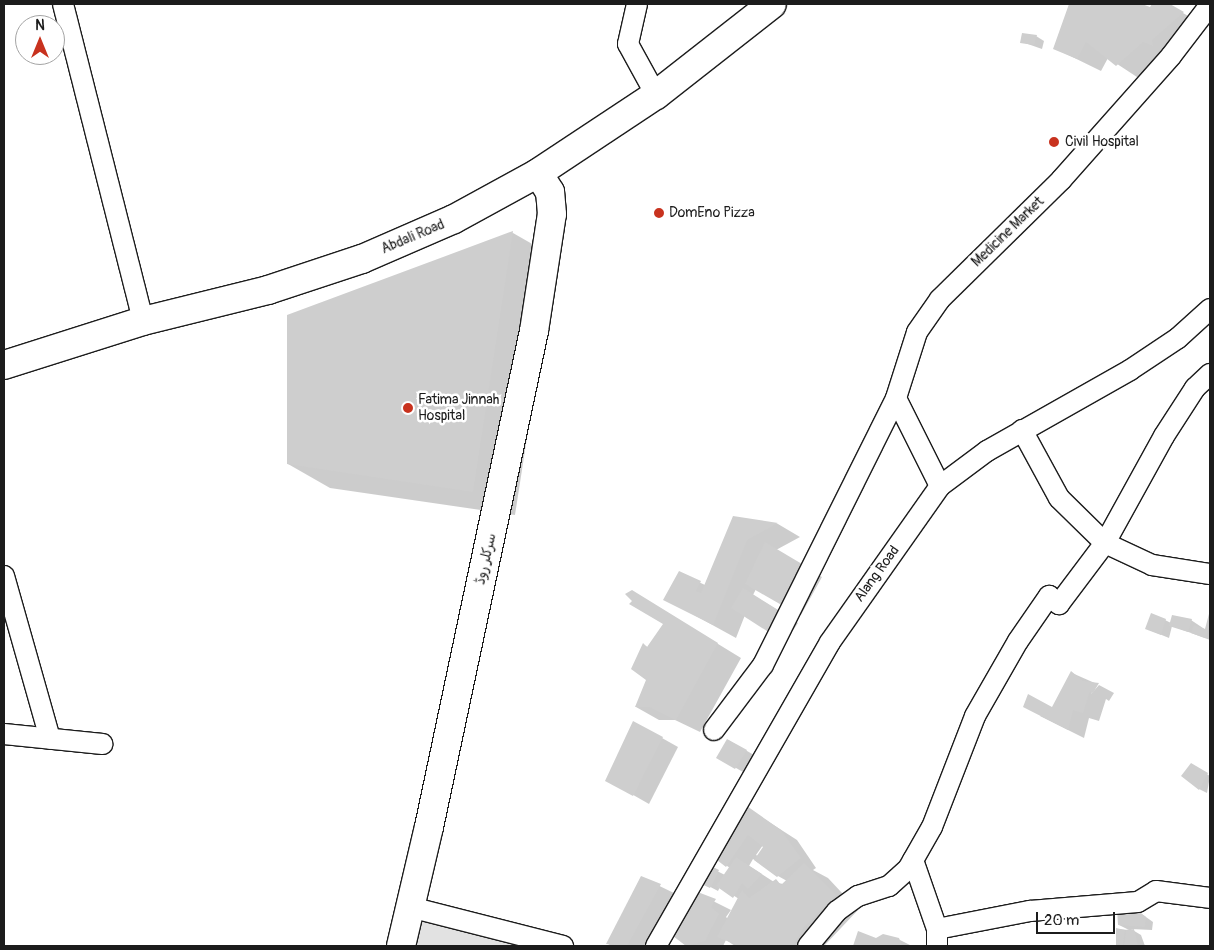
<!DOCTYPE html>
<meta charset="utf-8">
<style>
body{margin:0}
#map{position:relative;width:1214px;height:950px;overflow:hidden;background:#fff;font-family:Pangolin,"Playpen Sans Arabic",sans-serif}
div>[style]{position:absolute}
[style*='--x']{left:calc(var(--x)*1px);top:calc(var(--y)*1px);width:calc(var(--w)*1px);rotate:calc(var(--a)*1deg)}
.green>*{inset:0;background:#e2e2e2}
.shadow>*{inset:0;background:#0003}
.building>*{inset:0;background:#cecece}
.roads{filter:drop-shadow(1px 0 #1c1c1c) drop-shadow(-1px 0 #1c1c1c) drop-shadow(0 1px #1c1c1c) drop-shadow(0 -1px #1c1c1c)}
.street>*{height:20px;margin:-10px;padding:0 10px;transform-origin:10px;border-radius:10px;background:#fff}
.secondary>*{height:28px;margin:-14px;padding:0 14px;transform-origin:14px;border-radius:14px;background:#fff}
.primary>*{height:28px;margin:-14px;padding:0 14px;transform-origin:14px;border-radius:14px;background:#fff}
.dots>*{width:14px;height:14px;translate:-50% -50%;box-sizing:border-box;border:2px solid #fff;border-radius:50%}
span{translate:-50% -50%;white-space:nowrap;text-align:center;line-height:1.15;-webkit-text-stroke:5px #fff;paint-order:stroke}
.poi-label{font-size:14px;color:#1c1c1c}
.left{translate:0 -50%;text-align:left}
.street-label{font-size:14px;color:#1c1c1c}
.frame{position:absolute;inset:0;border:5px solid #1c1c1c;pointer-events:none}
.north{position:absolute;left:15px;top:15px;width:50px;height:50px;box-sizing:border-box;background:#fff;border:1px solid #a4a4a4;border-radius:50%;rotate:0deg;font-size:14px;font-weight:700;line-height:20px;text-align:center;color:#1c1c1c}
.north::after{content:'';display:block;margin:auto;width:18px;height:22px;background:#c8321e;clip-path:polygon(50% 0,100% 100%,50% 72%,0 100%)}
.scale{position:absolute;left:1036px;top:912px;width:79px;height:22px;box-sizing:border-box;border:2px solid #1c1c1c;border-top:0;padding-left:6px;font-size:15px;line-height:18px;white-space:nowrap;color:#1c1c1c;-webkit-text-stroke:4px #fff;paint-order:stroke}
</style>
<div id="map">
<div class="green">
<div style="clip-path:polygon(410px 907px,561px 946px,399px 946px)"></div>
</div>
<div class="shadow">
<div style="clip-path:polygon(1071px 4px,1139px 4px,1151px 9px,1154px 4px,1167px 4px,1206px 26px,1140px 79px,1108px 58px,1101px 71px,1054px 48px)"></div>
<div style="clip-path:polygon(1036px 36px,1044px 41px,1042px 49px,1022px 42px)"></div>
<div style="clip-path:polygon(513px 233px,555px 257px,515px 515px,330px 488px,288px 464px,288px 316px)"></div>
<div style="clip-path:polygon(733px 518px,778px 524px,800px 537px,776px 550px,822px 577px,801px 615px,756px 589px,753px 595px,798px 623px,786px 641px,745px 615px,736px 638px,665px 599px,680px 573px,705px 585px)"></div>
<div style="clip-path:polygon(656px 606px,741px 658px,700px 732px,675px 720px,659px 720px,636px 707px,647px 680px,644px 645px,649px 648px,664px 624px)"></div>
<div style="clip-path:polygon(1210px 612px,1210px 640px,1172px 626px,1169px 638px,1147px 629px,1165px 620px,1171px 623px,1191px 620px,1206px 630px)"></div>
<div style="clip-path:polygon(1072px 673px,1097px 684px,1091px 694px,1099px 685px,1114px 693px,1109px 701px,1106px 699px,1099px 721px,1089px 718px,1084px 738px,1040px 716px,1053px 708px)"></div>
<div style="clip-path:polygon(662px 738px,678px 747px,649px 804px,607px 780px)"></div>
<div style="clip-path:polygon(728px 740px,754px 755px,743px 772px,717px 757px)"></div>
<div style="clip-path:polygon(1191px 765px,1210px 776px,1207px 793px,1199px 789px)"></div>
<div style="clip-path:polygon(evenodd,744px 806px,797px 840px,816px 868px,813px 870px,828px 878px,858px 910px,824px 946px,735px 946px,726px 940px,723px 946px,688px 946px,674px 936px,693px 905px,695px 892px,731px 910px,726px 917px,728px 919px,739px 899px,720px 887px,718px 891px,699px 881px,707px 866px,725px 875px,730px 868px,714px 857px,744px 806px,763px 845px,765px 847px,758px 856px,756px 855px,763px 845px,744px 806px,753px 859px,778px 876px,787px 881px,783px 884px,774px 882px,749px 866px,753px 859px)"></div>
<div style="clip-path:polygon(641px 877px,676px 894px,648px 946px,612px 946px,608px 944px)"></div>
<div style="clip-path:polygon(1139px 912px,1153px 922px,1152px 930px,1131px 929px,1141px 935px,1145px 946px,1117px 946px,1117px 929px,1129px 930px,1119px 925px)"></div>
<div style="clip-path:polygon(858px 933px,876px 940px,898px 939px,912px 946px,854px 946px)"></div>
</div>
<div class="building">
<div style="clip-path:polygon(1069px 4px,1142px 4px,1150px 7px,1152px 4px,1170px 4px,1184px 12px,1152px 40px,1153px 46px,1143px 42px,1116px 66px,1086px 42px,1077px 59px,1053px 49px)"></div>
<div style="clip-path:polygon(1022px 33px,1037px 35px,1034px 45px,1020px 43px)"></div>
<div style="clip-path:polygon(513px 231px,473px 492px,287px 464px,287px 315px)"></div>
<div style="clip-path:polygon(733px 516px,778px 523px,747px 540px,713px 625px,663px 600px,679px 571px,701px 581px,696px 591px,701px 593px)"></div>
<div style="clip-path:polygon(765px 542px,807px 567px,785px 607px,745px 584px)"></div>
<div style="clip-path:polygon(743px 588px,783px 613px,770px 633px,731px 608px)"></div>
<div style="clip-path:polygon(632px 590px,718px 643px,676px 720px,650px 707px,635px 707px,646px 680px,631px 669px,643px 643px,647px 647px,663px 624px,629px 604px,632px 601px,625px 594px)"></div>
<div style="clip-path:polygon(1210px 610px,1210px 626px,1205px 638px,1191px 633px,1194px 625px,1205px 629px)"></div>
<div style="clip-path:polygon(1151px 613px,1166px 619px,1161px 635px,1145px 629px)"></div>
<div style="clip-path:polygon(1172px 615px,1192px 619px,1188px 632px,1169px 626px)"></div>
<div style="clip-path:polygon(1071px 671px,1083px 681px,1099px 683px,1093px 693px,1090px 691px,1083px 713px,1073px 710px,1068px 730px,1023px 707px,1028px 694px,1052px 707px)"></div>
<div style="clip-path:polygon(633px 721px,663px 737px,633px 796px,605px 781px)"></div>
<div style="clip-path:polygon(727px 739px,747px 750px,735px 769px,716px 758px)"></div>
<div style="clip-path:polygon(1191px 763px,1208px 773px,1199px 790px,1181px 776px)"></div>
<div style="clip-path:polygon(744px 804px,781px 830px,801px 858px,777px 877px,754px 860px,763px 847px,748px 835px,726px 867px,713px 857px)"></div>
<div style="clip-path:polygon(736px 857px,762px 874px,748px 889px,742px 883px,733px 898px,716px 886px)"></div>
<div style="clip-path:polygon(804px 863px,836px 895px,804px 927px,793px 946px,734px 946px,735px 944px,717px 937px,742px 890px,749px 898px,776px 879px,781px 885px)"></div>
<div style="clip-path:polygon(707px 864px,719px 870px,710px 888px,697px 882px)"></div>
<div style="clip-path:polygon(641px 876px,661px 884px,627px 946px,606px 944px)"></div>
<div style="clip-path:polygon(695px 891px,716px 899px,711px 907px,719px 914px,705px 941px,686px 946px,673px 936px,691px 905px,688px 902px)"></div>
<div style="clip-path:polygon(1131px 906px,1146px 917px,1145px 927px,1118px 925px,1117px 908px)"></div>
<div style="clip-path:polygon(1116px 928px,1125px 930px,1123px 946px,1116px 946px)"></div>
<div style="clip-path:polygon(1134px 929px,1138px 946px,1124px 946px,1126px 930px)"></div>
<div style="clip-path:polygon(858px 931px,876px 938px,883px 934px,899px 938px,902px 946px,853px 946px)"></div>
</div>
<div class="roads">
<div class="street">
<div style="--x:63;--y:4;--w:327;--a:75.8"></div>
<div style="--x:637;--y:4;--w:41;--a:102.7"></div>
<div style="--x:628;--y:44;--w:58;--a:61.2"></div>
<div style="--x:1022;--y:430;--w:77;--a:61.4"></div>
<div style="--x:1059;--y:498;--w:64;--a:44.4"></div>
<div style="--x:1105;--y:543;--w:52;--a:25.1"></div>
<div style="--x:1152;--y:565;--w:59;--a:8.8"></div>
<div style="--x:940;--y:486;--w:98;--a:-116.6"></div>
<div style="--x:896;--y:398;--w:69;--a:-72.3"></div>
<div style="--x:917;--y:332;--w:40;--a:-55.1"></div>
<div style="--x:940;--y:299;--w:170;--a:-44.5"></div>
<div style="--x:1061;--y:180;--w:166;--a:-48.4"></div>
<div style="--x:1171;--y:56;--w:64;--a:-52.6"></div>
<div style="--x:4;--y:576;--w:169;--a:74.2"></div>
<div style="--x:714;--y:730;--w:81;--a:-53"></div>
<div style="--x:763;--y:665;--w:298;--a:-63.5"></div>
<div style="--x:4;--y:734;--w:99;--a:5.8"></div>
<div style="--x:913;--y:860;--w:73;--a:70.8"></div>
<div style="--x:937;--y:929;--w:17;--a:90"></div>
<div style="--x:410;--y:907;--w:158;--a:14.3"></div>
<div style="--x:937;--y:929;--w:95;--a:-11"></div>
<div style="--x:1030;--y:911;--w:108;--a:-4.8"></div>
<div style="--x:1138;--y:902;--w:21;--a:-31"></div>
<div style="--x:1156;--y:891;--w:54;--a:7.4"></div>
<div style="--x:656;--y:946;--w:350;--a:-60.2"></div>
<div style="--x:830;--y:642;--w:191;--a:-54.8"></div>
<div style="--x:940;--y:486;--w:59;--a:-36.7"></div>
<div style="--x:987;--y:451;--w:164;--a:-29.5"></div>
<div style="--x:1130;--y:370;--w:58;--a:-33.7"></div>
<div style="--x:1178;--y:338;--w:43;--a:-42.2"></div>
<div style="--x:808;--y:946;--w:45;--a:-50.4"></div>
<div style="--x:837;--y:911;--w:26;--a:-36"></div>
<div style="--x:858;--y:896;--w:33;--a:-18"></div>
<div style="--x:889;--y:886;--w:25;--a:-42"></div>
<div style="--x:908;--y:869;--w:48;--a:-60.3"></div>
<div style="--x:932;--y:827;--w:119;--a:-68.8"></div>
<div style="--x:975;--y:716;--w:86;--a:-60.2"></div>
<div style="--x:1018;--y:641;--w:55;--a:-55.4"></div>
<div style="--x:1049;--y:596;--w:13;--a:39"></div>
<div style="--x:1059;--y:604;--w:76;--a:-53"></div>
<div style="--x:1105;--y:543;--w:122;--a:-61.1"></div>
<div style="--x:1164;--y:436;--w:57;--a:-57.1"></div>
<div style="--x:1195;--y:388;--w:21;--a:-43"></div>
</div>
<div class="secondary">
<div style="--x:401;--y:946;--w:122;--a:-76.8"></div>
<div style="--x:429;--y:827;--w:507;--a:-78.05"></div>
<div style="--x:534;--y:331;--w:118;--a:-81.3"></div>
<div style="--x:552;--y:214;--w:22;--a:-95"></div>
<div style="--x:550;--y:192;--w:22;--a:-122"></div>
</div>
<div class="primary">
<div style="--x:4;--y:365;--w:146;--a:-17.6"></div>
<div style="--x:143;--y:321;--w:129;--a:-13.9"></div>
<div style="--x:268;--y:290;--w:99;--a:-18.3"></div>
<div style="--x:362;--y:259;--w:100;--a:-23.5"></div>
<div style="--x:454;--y:219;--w:96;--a:-28.7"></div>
<div style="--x:538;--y:173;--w:141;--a:-33.5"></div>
<div style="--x:656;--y:95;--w:147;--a:-38.1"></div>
</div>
</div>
<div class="dots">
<div style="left:1054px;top:142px;background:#c8321e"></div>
<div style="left:659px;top:213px;background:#c8321e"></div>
<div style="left:408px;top:408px;background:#c8321e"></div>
</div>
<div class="poi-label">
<span class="left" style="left:1065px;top:142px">Civil Hospital</span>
<span class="left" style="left:669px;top:213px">DomEno Pizza</span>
<span class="left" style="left:418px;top:408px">Fatima Jinnah<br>Hospital</span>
</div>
<div class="street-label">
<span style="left:1008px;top:232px;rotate:-44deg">Medicine Market</span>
<span style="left:413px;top:237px;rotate:-23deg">Abdali Road</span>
<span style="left:486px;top:559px;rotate:-77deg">سرکلر روڈ</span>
<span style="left:877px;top:574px;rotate:-54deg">Alang Road</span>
</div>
<div class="frame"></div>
<div class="north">N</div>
<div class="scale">20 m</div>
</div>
